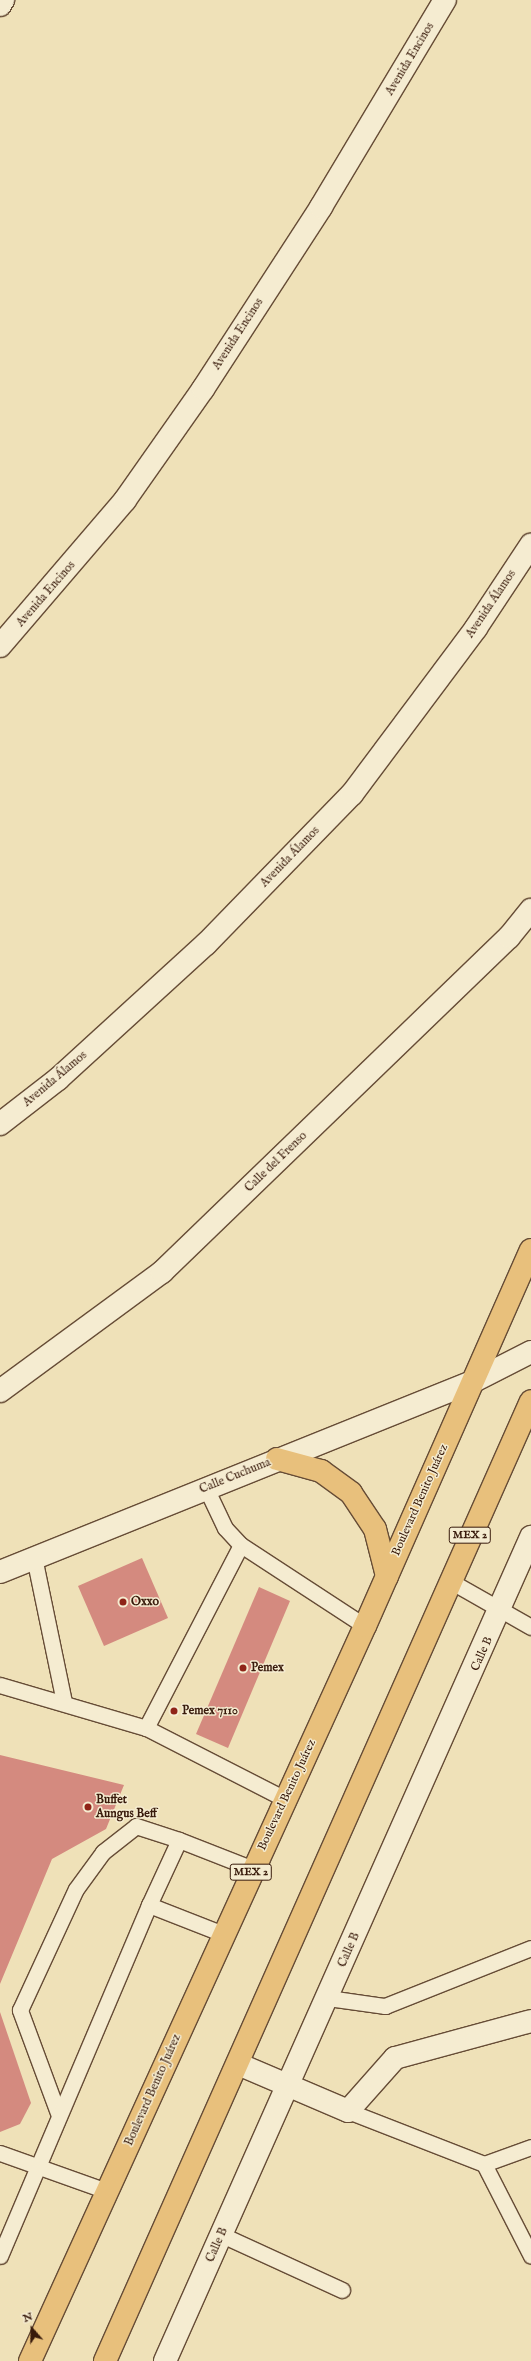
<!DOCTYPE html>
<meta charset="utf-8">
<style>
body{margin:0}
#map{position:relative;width:531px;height:2361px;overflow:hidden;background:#efe1b8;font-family:"IM FELL English",serif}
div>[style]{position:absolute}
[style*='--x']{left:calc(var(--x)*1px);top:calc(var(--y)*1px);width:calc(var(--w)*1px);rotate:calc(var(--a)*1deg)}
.building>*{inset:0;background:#d48a7f}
.roads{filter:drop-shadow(1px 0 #664c36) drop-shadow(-1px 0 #664c36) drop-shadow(0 1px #664c36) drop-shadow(0 -1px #664c36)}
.lane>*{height:15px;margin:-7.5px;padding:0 7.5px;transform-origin:7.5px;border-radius:7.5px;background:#f5ecd1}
.street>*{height:22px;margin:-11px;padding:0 11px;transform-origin:11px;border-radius:11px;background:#f5ecd1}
.secondary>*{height:22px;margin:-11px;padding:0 11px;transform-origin:11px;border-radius:11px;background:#f5ecd1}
.primary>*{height:22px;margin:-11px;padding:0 11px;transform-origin:11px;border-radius:11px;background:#e8c07c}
.dots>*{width:11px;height:11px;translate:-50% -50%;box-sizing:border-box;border:2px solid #f5ecd1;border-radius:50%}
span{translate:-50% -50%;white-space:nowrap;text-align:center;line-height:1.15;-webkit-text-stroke:3px #f5ecd1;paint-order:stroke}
.shield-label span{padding:1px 3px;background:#f5ecd1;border:1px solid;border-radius:3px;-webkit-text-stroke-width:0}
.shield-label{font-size:11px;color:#381a0b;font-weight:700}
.street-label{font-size:12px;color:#381a0b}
.poi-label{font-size:12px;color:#381a0b;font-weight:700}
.left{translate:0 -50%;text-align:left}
.north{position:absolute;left:12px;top:2309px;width:40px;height:40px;-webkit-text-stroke:3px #f5ecd1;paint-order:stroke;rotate:340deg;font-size:11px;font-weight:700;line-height:16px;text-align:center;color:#381a0b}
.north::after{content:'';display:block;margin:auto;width:14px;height:18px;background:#381a0b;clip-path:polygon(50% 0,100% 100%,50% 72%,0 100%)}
</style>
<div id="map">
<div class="building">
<div style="clip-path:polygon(142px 1558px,168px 1618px,104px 1646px,78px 1586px)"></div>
<div style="clip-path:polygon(259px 1587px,290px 1601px,228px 1748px,196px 1734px)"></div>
<div style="clip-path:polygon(0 1755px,124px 1785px,106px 1829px,52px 1859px,0 1984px)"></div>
<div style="clip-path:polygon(0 2012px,31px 2103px,20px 2124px,0 2132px)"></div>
</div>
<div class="roads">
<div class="lane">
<div style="--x:206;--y:1488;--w:44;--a:64.6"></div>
<div style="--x:225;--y:1528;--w:23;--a:47"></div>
<div style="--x:34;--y:1557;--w:148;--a:78.3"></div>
<div style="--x:450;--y:1581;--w:93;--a:29.6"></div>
<div style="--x:0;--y:1685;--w:152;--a:16.4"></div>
<div style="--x:285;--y:1799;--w:156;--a:-152.9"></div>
<div style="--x:146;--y:1728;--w:206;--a:-62.6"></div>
<div style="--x:241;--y:1545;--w:148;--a:33.2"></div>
<div style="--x:179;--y:1840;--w:79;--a:21.4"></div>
<div style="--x:328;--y:1998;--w:58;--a:8"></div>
<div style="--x:385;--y:2006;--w:157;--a:-21.7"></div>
<div style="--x:348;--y:2111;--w:146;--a:21.3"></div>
<div style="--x:484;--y:2164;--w:50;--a:-19.9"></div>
<div style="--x:58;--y:2113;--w:110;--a:-110.3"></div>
<div style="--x:20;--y:2010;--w:133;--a:-65.2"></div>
<div style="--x:76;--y:1889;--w:46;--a:-53.9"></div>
<div style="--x:103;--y:1852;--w:42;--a:-38.2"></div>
<div style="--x:136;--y:1826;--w:45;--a:18"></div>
<div style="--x:179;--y:1840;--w:72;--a:114.8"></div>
<div style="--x:0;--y:2153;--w:114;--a:19.6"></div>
<div style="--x:484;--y:2164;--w:103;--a:62.9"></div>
<div style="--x:222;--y:2235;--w:132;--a:24.6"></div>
<div style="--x:0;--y:2256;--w:381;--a:-67"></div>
<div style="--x:149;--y:1905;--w:79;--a:21.4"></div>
</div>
<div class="street">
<div style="--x:0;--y:5;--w:6;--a:-59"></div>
<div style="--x:0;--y:646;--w:192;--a:-49.4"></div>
<div style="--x:125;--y:500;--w:136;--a:-54.9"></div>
<div style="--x:203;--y:389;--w:217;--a:-57"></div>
<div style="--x:321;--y:207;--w:241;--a:-59.1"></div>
<div style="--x:0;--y:1124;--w:73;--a:-37.8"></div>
<div style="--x:58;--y:1079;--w:200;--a:-42.4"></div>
<div style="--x:206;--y:944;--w:209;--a:-45.8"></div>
<div style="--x:352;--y:794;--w:207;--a:-53.2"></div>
<div style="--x:476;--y:628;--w:100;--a:-56.5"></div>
<div style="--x:0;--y:1391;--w:201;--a:-36.3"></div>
<div style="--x:162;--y:1272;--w:482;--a:-44"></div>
<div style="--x:509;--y:937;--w:35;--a:-51"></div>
<div style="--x:238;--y:2064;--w:120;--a:23.1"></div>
<div style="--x:348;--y:2111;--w:71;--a:-48.4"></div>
<div style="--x:395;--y:2058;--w:141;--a:-15.2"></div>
<div style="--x:165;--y:2361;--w:902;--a:-66.05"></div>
</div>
<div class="secondary">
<div style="--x:0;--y:1572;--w:509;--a:-21.93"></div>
<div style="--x:472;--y:1382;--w:66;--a:-27"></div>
</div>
<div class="primary">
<div style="--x:277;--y:1459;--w:46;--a:15.3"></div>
<div style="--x:321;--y:1471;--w:37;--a:36"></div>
<div style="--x:351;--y:1493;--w:43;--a:56.3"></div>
<div style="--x:375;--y:1529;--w:49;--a:75.7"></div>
<div style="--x:30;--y:2361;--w:808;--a:-65.5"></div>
<div style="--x:365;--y:1626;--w:411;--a:-66.2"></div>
<div style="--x:105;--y:2361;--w:1050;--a:-66.07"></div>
</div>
</div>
<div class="dots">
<div style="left:123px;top:1602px;background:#8f2418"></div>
<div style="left:243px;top:1668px;background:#8f2418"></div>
<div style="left:174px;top:1711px;background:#8f2418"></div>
<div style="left:88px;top:1807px;background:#8f2418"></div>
</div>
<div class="shield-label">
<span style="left:470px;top:1535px">MEX 2</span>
<span style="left:251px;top:1872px">MEX 2</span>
</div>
<div class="street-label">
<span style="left:410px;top:59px;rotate:-59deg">Avenida Encinos</span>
<span style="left:238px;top:334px;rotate:-57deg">Avenida Encinos</span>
<span style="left:46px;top:594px;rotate:-49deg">Avenida Encinos</span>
<span style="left:491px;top:604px;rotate:-56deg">Avenida Álamos</span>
<span style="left:290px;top:857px;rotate:-46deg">Avenida Álamos</span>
<span style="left:55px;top:1079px;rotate:-40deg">Avenida Álamos</span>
<span style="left:276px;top:1162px;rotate:-44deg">Calle del Frenso</span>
<span style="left:235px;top:1476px;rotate:-22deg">Calle Cuchuma</span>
<span style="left:420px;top:1500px;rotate:-66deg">Boulevard Benito Juárez</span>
<span style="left:482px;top:1654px;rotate:-66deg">Calle B</span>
<span style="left:287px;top:1795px;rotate:-65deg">Boulevard Benito Juárez</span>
<span style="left:349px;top:1950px;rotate:-66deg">Calle B</span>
<span style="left:153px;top:2090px;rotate:-66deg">Boulevard Benito Juárez</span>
<span style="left:217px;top:2245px;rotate:-66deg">Calle B</span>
</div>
<div class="poi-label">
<span class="left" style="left:131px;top:1602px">Oxxo</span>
<span class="left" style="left:251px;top:1668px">Pemex</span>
<span class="left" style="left:182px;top:1711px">Pemex 7110</span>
<span class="left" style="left:96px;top:1807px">Buffet<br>Aungus Beff</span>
</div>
<div class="north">N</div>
</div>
